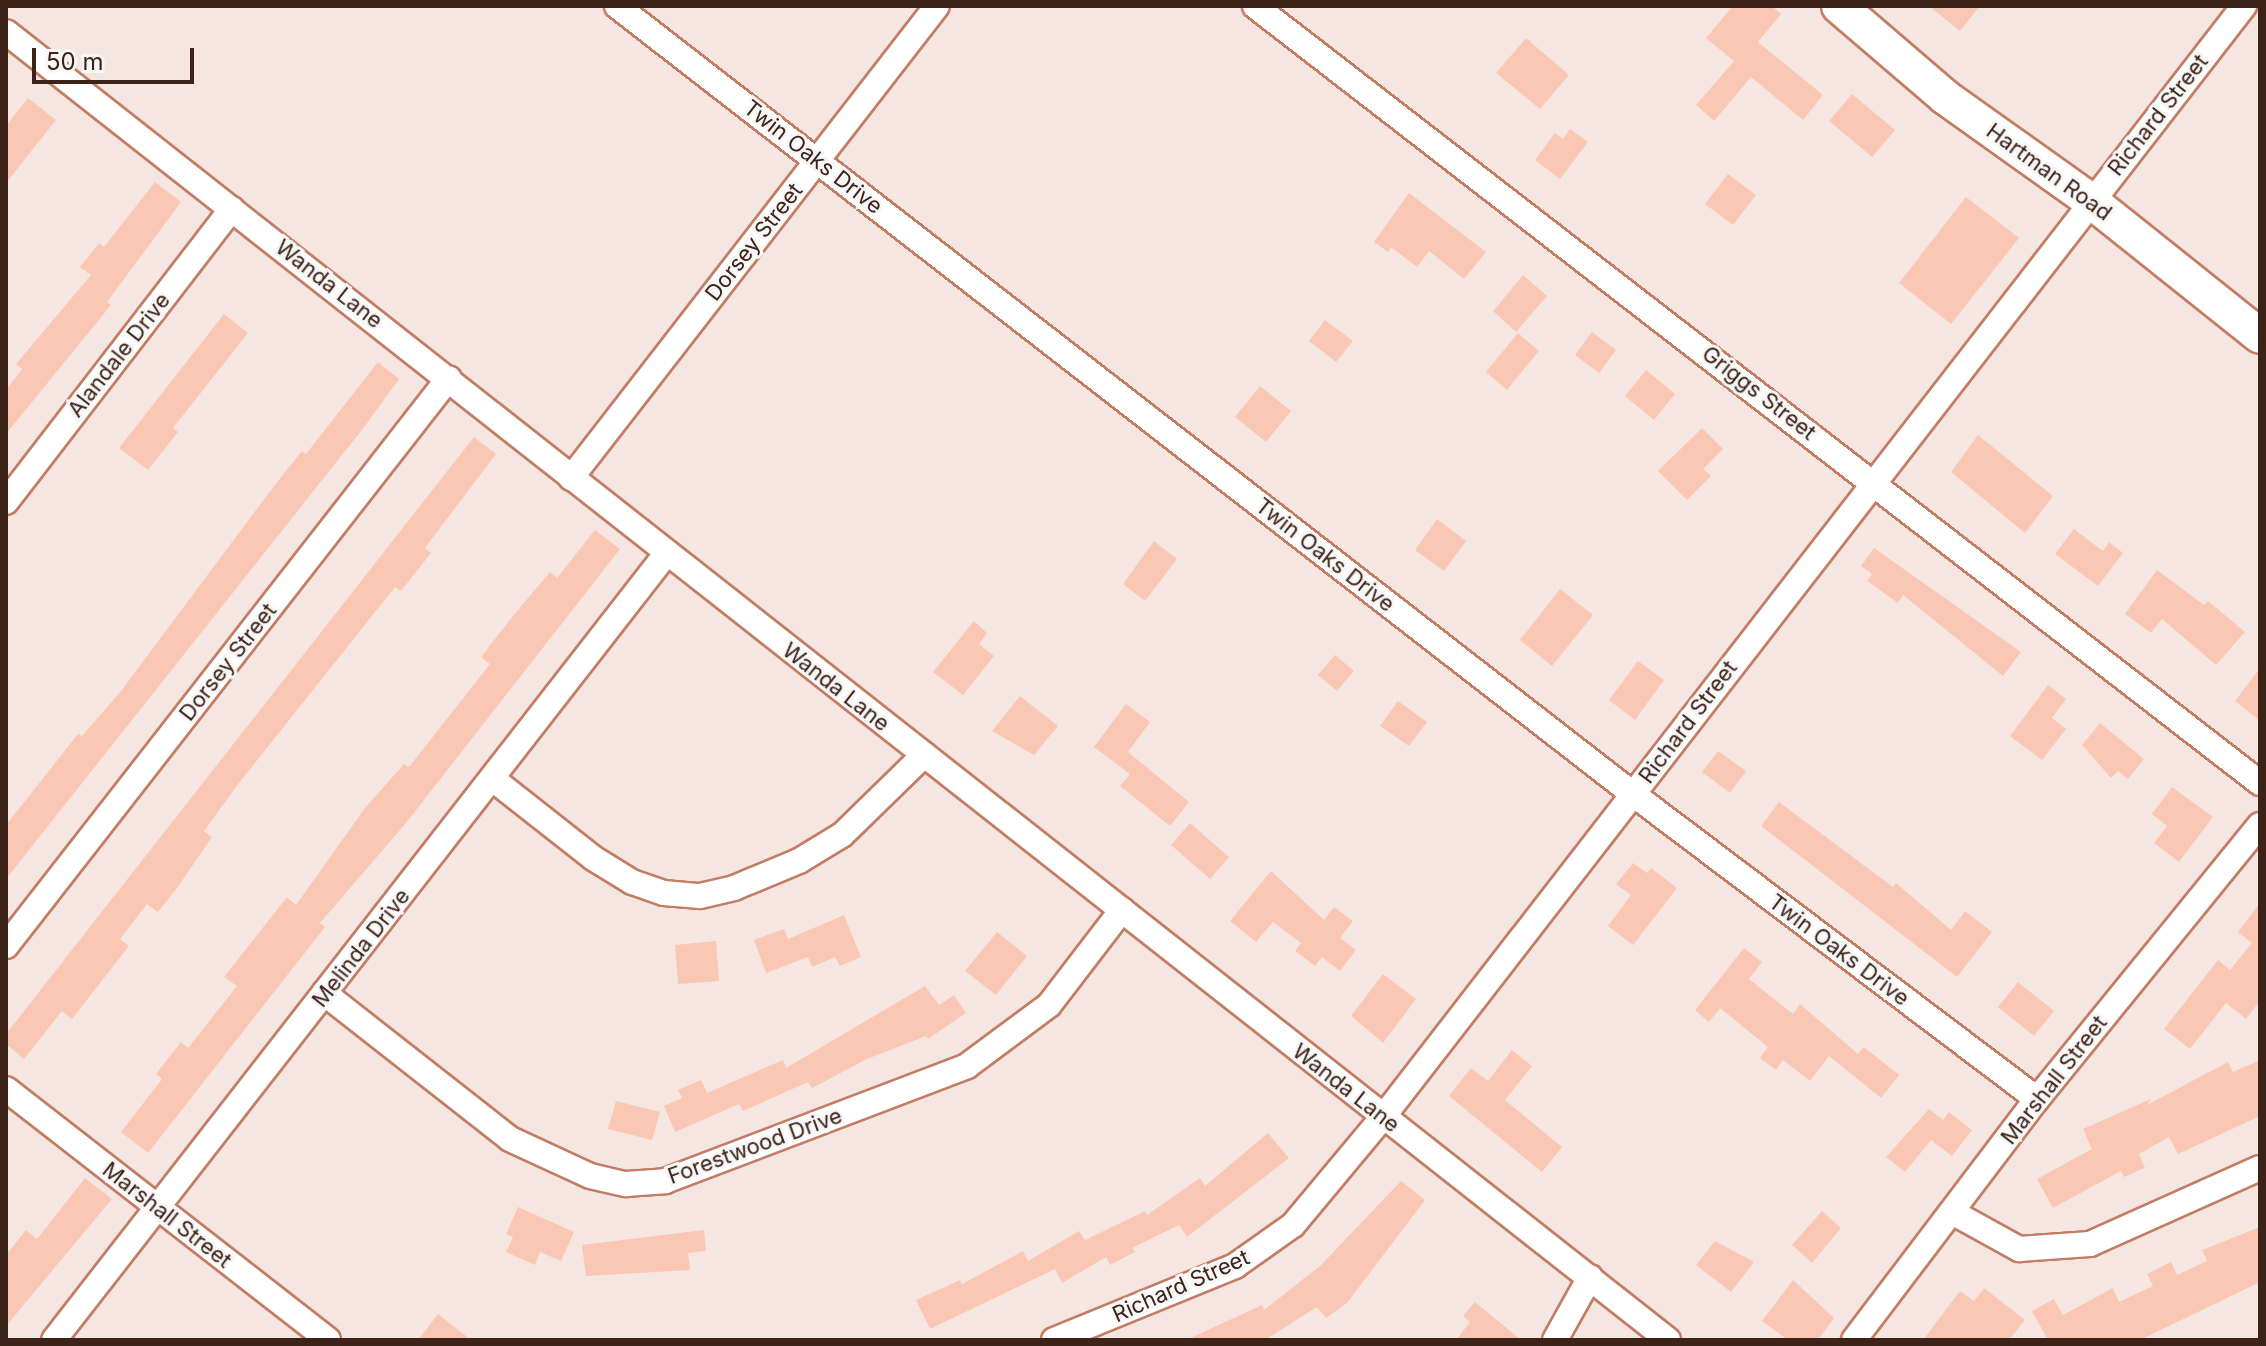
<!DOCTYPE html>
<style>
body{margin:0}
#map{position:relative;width:2266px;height:1346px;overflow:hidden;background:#f6e6e1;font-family:Inter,sans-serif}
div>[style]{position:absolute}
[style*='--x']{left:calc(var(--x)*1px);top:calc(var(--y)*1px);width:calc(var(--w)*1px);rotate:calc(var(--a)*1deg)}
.building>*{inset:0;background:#fbc7b5}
.roads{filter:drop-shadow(2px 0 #c27d65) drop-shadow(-2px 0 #c27d65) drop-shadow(0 2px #c27d65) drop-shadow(0 -2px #c27d65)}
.street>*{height:24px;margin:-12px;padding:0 12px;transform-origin:12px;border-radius:12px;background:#fff}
.secondary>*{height:34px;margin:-17px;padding:0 17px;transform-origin:17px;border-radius:17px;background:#fff}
span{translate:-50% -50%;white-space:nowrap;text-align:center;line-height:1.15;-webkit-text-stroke:6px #f7f7f7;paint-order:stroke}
.street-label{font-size:22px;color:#3d2218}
.frame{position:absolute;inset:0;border:8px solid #3d2218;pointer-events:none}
.scale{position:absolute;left:32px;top:48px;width:162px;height:36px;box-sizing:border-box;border:4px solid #3d2218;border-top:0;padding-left:10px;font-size:24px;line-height:28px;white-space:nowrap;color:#3d2218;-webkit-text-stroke:6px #f7f7f7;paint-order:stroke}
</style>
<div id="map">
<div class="building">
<div style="clip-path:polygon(1733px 6px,1772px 6px,1781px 14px,1758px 42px,1823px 95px,1803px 120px,1751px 77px,1714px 121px,1696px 105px,1734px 61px,1706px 38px)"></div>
<div style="clip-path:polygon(1929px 6px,1980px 6px,1960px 31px)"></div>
<div style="clip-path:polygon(1526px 38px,1569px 75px,1540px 109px,1496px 73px)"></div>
<div style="clip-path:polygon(1852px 94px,1895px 130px,1872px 157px,1829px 121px)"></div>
<div style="clip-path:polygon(28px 98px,56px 120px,6px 183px,6px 126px)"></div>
<div style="clip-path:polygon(1570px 129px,1588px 142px,1560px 179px,1535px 160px,1555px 133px,1563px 139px)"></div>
<div style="clip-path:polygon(1728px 174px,1756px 195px,1733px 225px,1705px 204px)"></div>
<div style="clip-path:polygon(155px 182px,181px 202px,107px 302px,111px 305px,6px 434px,6px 390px,22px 369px,16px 364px,91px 275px,80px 267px,99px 243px,104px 247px)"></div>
<div style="clip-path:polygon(1409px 193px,1486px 252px,1464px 279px,1429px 251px,1417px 267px,1391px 247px,1388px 252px,1374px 242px)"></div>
<div style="clip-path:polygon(1966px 197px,2019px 238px,1951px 324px,1899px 283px)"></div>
<div style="clip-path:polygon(1523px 275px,1547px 296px,1516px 332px,1493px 311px)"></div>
<div style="clip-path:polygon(224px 314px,248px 333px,173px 428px,178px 432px,148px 470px,119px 448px)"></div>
<div style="clip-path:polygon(1325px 320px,1353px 341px,1336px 362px,1309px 341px)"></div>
<div style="clip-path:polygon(1592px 332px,1616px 350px,1599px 373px,1575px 355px)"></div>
<div style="clip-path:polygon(1518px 333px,1539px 351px,1507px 390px,1486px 372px)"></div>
<div style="clip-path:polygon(378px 362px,399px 379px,365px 426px,6px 879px,6px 825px,78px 734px,82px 736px,121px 691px,274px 486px,302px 451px,306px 454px)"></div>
<div style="clip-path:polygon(1646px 370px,1675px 394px,1654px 420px,1625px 396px)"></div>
<div style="clip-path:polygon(1260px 386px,1291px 411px,1266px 442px,1235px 417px)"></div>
<div style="clip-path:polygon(1702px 428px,1723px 449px,1703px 469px,1711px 476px,1687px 500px,1658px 471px)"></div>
<div style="clip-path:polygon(1978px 435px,2053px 496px,2025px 533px,1951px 472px)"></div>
<div style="clip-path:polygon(474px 437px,496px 454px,425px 548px,431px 553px,401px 591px,395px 587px,239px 783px,204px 831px,212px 837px,177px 888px,158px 912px,147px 904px,120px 939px,129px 946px,72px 1019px,62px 1011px,24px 1059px,6px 1044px,6px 1034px)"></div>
<div style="clip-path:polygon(1437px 519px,1466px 541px,1444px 571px,1415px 550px)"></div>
<div style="clip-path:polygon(2074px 529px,2103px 551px,2109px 542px,2123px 553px,2098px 586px,2055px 554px)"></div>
<div style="clip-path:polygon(595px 530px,620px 549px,406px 823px,320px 923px,325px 927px,148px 1153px,121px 1132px,162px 1079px,156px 1074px,181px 1042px,188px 1048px,237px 986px,224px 977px,287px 897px,296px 905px,365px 808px,404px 764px,409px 767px,490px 664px,481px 657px,513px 616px,550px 572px,557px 578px)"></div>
<div style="clip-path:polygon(1154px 541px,1177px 559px,1145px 601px,1123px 584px)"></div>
<div style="clip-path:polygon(1874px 548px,2021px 652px,2003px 676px,1903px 595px,1898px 603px,1867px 581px,1872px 574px,1861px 566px)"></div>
<div style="clip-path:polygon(2157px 570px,2204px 605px,2208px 601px,2245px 632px,2216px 665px,2162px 619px,2151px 633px,2125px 614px)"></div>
<div style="clip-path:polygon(1560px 589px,1593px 615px,1552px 666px,1520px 640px)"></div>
<div style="clip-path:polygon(974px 621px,987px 633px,979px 644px,994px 656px,963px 695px,933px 672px)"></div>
<div style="clip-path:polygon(1335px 655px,1354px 671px,1337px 691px,1318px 675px)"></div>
<div style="clip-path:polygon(1638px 661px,1664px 680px,1635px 720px,1609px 700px)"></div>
<div style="clip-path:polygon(2260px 668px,2260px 721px,2235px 701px)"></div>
<div style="clip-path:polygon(2048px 685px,2066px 699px,2052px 718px,2066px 729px,2042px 760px,2010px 736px)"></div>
<div style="clip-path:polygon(1020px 696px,1058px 726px,1034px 755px,992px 731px)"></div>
<div style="clip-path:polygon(1398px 701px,1427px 722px,1409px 746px,1380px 726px)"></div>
<div style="clip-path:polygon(1126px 704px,1150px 722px,1128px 752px,1189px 802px,1170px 826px,1120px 786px,1130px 774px,1094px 747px)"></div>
<div style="clip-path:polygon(2100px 723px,2144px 759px,2128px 779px,2118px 771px,2111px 778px,2082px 745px)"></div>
<div style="clip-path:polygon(1718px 751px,1746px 771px,1730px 793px,1702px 772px)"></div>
<div style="clip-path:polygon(2172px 787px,2213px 817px,2179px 862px,2154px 843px,2167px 826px,2152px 814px)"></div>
<div style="clip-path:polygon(1779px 802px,1893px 887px,1896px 883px,1951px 930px,1965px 911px,1992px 932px,1957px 977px,1761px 826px)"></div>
<div style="clip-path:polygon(1190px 823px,1229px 857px,1210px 879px,1171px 845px)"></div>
<div style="clip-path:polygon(1633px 863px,1647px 873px,1651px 868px,1677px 888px,1633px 945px,1608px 926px,1631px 895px,1616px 884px)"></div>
<div style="clip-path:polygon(1271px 871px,1324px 920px,1334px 907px,1353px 921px,1340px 938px,1356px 950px,1340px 971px,1322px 957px,1315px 966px,1295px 951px,1301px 943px,1273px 922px,1256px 942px,1230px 921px)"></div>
<div style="clip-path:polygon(2260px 903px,2260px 1001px,2246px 1019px,2226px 1003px,2190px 1049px,2164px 1029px,2218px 960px,2230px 970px,2252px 943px,2238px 932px)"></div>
<div style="clip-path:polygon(844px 915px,861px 957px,840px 966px,835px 957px,812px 967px,808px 957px,766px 973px,754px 940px,784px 929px,788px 939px)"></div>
<div style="clip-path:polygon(997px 932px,1027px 956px,996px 995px,965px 971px)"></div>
<div style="clip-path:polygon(716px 941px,719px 981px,678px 984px,675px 945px)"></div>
<div style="clip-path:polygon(1744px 948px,1762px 962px,1749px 979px,1793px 1014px,1800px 1004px,1858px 1054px,1864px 1047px,1899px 1075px,1881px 1098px,1829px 1056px,1810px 1081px,1783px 1060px,1776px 1070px,1760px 1058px,1768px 1047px,1720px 1008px,1709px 1022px,1695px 1010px)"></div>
<div style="clip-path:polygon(1383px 974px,1416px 999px,1383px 1043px,1351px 1016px)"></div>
<div style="clip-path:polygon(2018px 982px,2054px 1011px,2034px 1036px,1998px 1007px)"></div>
<div style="clip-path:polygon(925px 986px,939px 1005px,954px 995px,966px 1013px,928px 1039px,926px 1036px,867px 1059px,812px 1088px,808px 1082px,743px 1111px,739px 1104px,675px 1132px,664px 1106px,682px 1098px,678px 1090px,701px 1080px,707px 1093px,783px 1060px,786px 1068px)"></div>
<div style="clip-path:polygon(1512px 1050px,1532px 1066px,1505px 1100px,1562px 1147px,1542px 1172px,1449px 1096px,1471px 1068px,1488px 1081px)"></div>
<div style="clip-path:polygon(2260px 1060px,2260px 1116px,2178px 1154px,2169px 1137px,2139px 1154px,2145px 1168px,2124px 1177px,2121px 1171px,2053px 1208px,2037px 1179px,2092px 1149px,2083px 1129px,2151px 1099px,2147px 1105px,2228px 1062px,2233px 1072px)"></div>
<div style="clip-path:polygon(616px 1101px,660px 1112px,652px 1140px,608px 1129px)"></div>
<div style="clip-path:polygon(1929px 1109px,1943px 1120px,1949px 1112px,1972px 1130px,1952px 1156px,1931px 1140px,1905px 1172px,1886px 1157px)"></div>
<div style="clip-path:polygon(1268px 1133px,1289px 1158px,1187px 1237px,1179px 1225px,1132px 1248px,1135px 1252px,1110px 1265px,1106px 1257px,1062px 1283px,1055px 1269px,930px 1329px,916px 1300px,960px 1280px,962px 1284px,1023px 1251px,1028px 1261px,1079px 1231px,1085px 1240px,1145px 1211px,1147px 1215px,1200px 1178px,1205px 1186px)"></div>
<div style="clip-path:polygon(85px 1178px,112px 1199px,6px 1326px,6px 1255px,26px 1230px,37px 1239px)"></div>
<div style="clip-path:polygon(1401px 1181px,1425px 1200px,1347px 1303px,1326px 1318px,1317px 1307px,1265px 1340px,1186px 1340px,1262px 1305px,1264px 1310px,1320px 1266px)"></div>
<div style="clip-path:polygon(518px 1207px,574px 1232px,561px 1261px,540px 1252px,535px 1265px,506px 1252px,513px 1237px,506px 1234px)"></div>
<div style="clip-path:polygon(1822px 1211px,1841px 1228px,1812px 1263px,1792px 1245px)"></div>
<div style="clip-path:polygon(2260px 1227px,2260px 1282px,2140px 1340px,2048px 1340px,2032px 1311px,2054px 1299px,2063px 1315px,2113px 1288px,2119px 1302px,2153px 1286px,2147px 1274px,2171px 1262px,2177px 1275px,2207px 1261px,2202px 1250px)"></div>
<div style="clip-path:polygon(704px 1230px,706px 1251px,688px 1253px,690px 1270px,586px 1276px,582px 1245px)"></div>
<div style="clip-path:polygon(1715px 1241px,1754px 1262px,1731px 1292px,1696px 1265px)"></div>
<div style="clip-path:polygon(1793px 1280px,1834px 1318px,1818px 1340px,1788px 1340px,1762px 1321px)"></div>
<div style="clip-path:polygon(1984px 1288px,2025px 1320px,2009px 1340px,1923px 1340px,1960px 1291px,1974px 1301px)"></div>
<div style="clip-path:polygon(1475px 1302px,1521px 1340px,1456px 1340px,1470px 1322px,1463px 1316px)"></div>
<div style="clip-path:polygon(438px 1314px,471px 1340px,418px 1340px)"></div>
</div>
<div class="roads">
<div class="street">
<div style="--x:617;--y:6;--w:1286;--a:37.8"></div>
<div style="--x:1633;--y:794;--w:506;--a:37.05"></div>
<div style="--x:1255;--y:6;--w:1270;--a:37.71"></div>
<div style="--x:6;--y:32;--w:2115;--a:38.2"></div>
<div style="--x:571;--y:478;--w:597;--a:-52.21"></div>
<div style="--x:6;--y:502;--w:370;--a:-52.4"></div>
<div style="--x:494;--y:780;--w:126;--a:38.2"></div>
<div style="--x:593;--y:858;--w:46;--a:31.6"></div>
<div style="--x:632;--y:882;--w:34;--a:19"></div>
<div style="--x:664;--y:893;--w:36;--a:5"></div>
<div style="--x:700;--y:896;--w:35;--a:-13"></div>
<div style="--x:734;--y:888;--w:70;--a:-22.6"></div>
<div style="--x:799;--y:861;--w:50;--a:-31.2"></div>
<div style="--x:842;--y:835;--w:115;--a:-44.3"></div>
<div style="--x:6;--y:946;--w:720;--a:-52.05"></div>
<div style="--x:324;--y:993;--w:236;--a:38.1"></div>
<div style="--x:510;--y:1139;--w:88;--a:24.8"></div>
<div style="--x:590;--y:1176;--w:37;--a:13"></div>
<div style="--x:626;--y:1184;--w:39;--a:-4"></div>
<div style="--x:665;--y:1181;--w:323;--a:-20.8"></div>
<div style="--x:967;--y:1066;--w:102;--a:-36.6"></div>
<div style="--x:1049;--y:1005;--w:120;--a:-52.5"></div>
<div style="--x:6;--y:1089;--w:408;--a:37.9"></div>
<div style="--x:1952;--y:1212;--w:77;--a:28.9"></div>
<div style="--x:2019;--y:1249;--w:71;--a:-4"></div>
<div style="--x:2090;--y:1244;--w:186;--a:-24.1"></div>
<div style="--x:54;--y:1340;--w:996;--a:-52.09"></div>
<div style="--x:1054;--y:1340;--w:196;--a:-22.2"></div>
<div style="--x:1235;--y:1266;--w:71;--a:-35.3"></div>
<div style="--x:1293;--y:1225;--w:141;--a:-50.2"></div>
<div style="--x:1383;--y:1117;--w:1406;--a:-52.23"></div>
<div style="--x:1555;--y:1340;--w:72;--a:-60.9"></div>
<div style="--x:1854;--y:1340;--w:303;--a:-52.8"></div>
<div style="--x:2037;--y:1099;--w:353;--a:-50.9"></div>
</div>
<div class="secondary">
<div style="--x:1839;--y:6;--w:140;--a:40.6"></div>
<div style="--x:1945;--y:97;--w:179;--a:35.5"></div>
<div style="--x:2091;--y:201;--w:216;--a:38.6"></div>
</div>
</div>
<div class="street-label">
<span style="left:2158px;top:115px;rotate:-52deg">Richard Street</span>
<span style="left:813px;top:157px;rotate:38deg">Twin Oaks Drive</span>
<span style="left:2049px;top:172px;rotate:36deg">Hartman Road</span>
<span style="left:754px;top:242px;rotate:-52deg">Dorsey Street</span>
<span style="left:329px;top:284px;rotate:38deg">Wanda Lane</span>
<span style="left:119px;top:355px;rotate:-52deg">Alandale Drive</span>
<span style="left:1759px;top:393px;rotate:38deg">Griggs Street</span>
<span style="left:1325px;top:555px;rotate:38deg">Twin Oaks Drive</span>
<span style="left:228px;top:662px;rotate:-52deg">Dorsey Street</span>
<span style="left:836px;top:687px;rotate:38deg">Wanda Lane</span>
<span style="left:1688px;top:722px;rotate:-53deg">Richard Street</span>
<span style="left:361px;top:948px;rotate:-52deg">Melinda Drive</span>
<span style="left:1839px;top:950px;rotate:37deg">Twin Oaks Drive</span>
<span style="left:2054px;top:1080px;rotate:-52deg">Marshall Street</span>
<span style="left:1346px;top:1088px;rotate:38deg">Wanda Lane</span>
<span style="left:755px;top:1146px;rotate:-20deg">Forestwood Drive</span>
<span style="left:167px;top:1215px;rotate:38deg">Marshall Street</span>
<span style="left:1181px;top:1286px;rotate:-24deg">Richard Street</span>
</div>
<div class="frame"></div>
<div class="scale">50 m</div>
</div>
